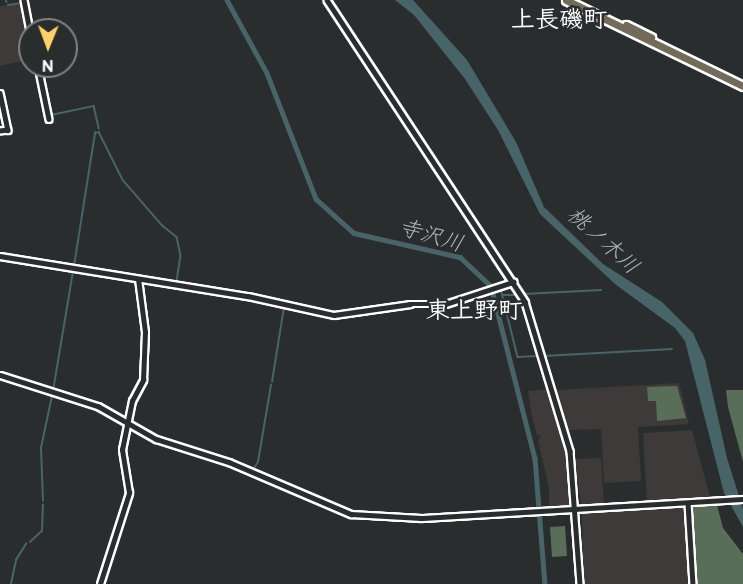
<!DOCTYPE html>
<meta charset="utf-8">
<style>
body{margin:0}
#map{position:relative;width:743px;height:584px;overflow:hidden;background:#2a2d2e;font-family:"Balsamiq Sans","Klee One",sans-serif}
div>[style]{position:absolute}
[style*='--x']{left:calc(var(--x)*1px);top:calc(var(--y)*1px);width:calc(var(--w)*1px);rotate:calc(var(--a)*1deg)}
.built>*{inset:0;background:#3d3a39}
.green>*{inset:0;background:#586e59}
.water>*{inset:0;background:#476568}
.stream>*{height:1.5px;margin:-0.75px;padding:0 0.75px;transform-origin:0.75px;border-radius:0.75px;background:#476568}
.river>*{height:4.5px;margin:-2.25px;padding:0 2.25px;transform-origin:2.25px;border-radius:2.25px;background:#476568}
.roads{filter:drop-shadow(2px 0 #fff) drop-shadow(-2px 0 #fff) drop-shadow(0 2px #fff) drop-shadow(0 -2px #fff)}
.secondary>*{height:4.5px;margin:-2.25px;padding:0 2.25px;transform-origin:2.25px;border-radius:2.25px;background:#2a2d2e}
.highway>*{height:7px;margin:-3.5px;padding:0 3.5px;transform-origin:3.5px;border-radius:3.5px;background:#746a5a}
span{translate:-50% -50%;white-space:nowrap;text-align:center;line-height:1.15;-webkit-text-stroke:5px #2a2d2e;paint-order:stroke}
.water-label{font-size:22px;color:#acbabb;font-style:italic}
.quarter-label{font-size:24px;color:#fff;font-weight:700}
.north{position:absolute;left:18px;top:18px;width:60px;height:60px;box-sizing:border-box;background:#2a2d2e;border:2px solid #7f8182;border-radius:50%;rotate:181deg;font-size:16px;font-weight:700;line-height:24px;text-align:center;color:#fff}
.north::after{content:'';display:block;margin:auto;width:21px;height:27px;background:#ffd166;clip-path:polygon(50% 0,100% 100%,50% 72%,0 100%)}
</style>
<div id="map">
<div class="built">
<div style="clip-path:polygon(22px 4px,30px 36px,30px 59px,0 66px,0 6px)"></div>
<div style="clip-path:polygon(679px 383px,689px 424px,638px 427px,641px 481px,604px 483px,601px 430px,605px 429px,568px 430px,557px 390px)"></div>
<div style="clip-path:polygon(551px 389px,569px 457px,570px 509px,549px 510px,549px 488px,538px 440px,541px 435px,537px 435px,532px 417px,528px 391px)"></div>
<div style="clip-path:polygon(692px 430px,711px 500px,647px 503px,643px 433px)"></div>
<div style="clip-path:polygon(601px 458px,604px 506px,582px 508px,574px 459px)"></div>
<div style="clip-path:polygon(686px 506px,691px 584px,583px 584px,582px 513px)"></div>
</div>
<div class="green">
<div style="clip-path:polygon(677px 386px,686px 418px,657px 421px,656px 401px,648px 401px,647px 387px)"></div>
<div style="clip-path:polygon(726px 390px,743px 390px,743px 462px,728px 407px)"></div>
<div style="clip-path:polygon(717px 505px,723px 528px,743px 554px,743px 584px,695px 584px,690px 506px)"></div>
<div style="clip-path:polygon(565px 526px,567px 556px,552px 557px,550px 527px)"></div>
</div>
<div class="water">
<div style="clip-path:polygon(395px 0,413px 0,467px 60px,516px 142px,544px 207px,603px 264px,662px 302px,693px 333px,705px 360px,727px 458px,743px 509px,743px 527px,724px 493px,685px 341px,675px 328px,615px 284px,540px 214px,498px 130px,465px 79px,414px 15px)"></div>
</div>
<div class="stream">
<div style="--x:6;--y:0;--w:2;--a:63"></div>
<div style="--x:8;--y:5;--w:14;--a:-8"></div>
<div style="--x:38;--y:76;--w:40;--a:78"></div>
<div style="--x:51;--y:115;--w:44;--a:-11.8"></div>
<div style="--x:94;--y:106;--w:23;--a:77"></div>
<div style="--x:74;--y:266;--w:135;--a:-81"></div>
<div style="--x:95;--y:133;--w:4;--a:-14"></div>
<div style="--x:99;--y:132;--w:54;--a:63.4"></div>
<div style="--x:123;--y:180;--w:60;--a:49.1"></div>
<div style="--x:162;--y:225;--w:19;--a:39"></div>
<div style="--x:177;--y:237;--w:19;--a:78"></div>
<div style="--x:181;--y:256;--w:26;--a:99"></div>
<div style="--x:501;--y:289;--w:70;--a:76"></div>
<div style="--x:518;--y:357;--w:21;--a:-3"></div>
<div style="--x:524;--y:294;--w:77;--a:-3"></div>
<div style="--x:503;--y:295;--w:16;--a:0"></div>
<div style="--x:544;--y:356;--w:128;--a:-3.1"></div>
<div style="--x:272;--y:382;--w:76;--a:-80.9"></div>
<div style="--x:53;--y:391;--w:122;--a:-80.5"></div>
<div style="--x:253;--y:470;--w:9;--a:-58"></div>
<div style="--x:258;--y:462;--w:78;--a:-80.4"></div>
<div style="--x:43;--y:501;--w:53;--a:-92.2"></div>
<div style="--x:41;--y:448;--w:53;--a:-78.1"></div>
<div style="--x:30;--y:542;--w:16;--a:-43"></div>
<div style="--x:42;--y:531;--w:26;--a:-88"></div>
<div style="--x:11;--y:584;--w:25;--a:-78"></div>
<div style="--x:16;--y:560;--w:19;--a:-58"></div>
</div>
<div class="river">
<div style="--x:227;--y:0;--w:83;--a:61.3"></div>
<div style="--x:267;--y:73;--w:135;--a:68.7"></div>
<div style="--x:316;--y:199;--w:51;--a:41.8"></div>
<div style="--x:354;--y:233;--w:109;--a:12.8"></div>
<div style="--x:460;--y:257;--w:42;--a:43.1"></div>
<div style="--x:491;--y:286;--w:178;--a:75.7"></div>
<div style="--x:535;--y:458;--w:126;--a:85.5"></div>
</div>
<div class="roads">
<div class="secondary">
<div style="--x:24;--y:0;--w:31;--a:79"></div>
<div style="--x:327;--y:0;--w:361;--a:56.7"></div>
<div style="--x:525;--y:302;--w:156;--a:73.2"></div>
<div style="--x:570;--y:451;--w:133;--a:85.7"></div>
<div style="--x:38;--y:66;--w:54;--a:78.3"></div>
<div style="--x:0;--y:93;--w:38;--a:78"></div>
<div style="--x:8;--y:130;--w:8;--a:173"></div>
<div style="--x:0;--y:256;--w:251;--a:9.2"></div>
<div style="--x:248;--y:296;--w:88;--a:12.5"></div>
<div style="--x:334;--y:315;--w:77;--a:-8.2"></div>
<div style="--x:410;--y:304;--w:36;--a:0"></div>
<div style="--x:446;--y:304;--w:71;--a:-18.2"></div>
<div style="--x:0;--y:375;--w:103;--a:17.6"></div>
<div style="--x:98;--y:406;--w:67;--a:29.6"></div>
<div style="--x:156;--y:439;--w:77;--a:17.5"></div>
<div style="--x:229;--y:462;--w:133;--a:23.1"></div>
<div style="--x:351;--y:514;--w:70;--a:3.3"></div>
<div style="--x:421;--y:518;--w:323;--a:-3.4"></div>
<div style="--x:688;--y:503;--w:81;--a:86.5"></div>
<div style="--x:100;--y:584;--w:96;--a:-72.3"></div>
<div style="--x:129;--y:493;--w:44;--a:-99.2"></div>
<div style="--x:122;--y:450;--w:50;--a:-78.5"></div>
<div style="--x:132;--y:401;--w:24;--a:-62"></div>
<div style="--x:143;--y:380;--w:48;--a:-87.6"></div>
<div style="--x:145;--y:332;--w:53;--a:-97.5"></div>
</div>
<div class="highway">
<div style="--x:566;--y:0;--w:197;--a:25.9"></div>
<div style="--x:626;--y:25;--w:28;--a:26"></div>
</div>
</div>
<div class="water-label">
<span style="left:431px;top:236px;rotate:16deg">寺沢川</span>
<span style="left:603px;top:241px;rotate:42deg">桃ノ木川</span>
</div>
<div class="quarter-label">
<span style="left:559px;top:20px">上長磯町</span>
<span style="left:474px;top:311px">東上野町</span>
</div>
<div class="north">N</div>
</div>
